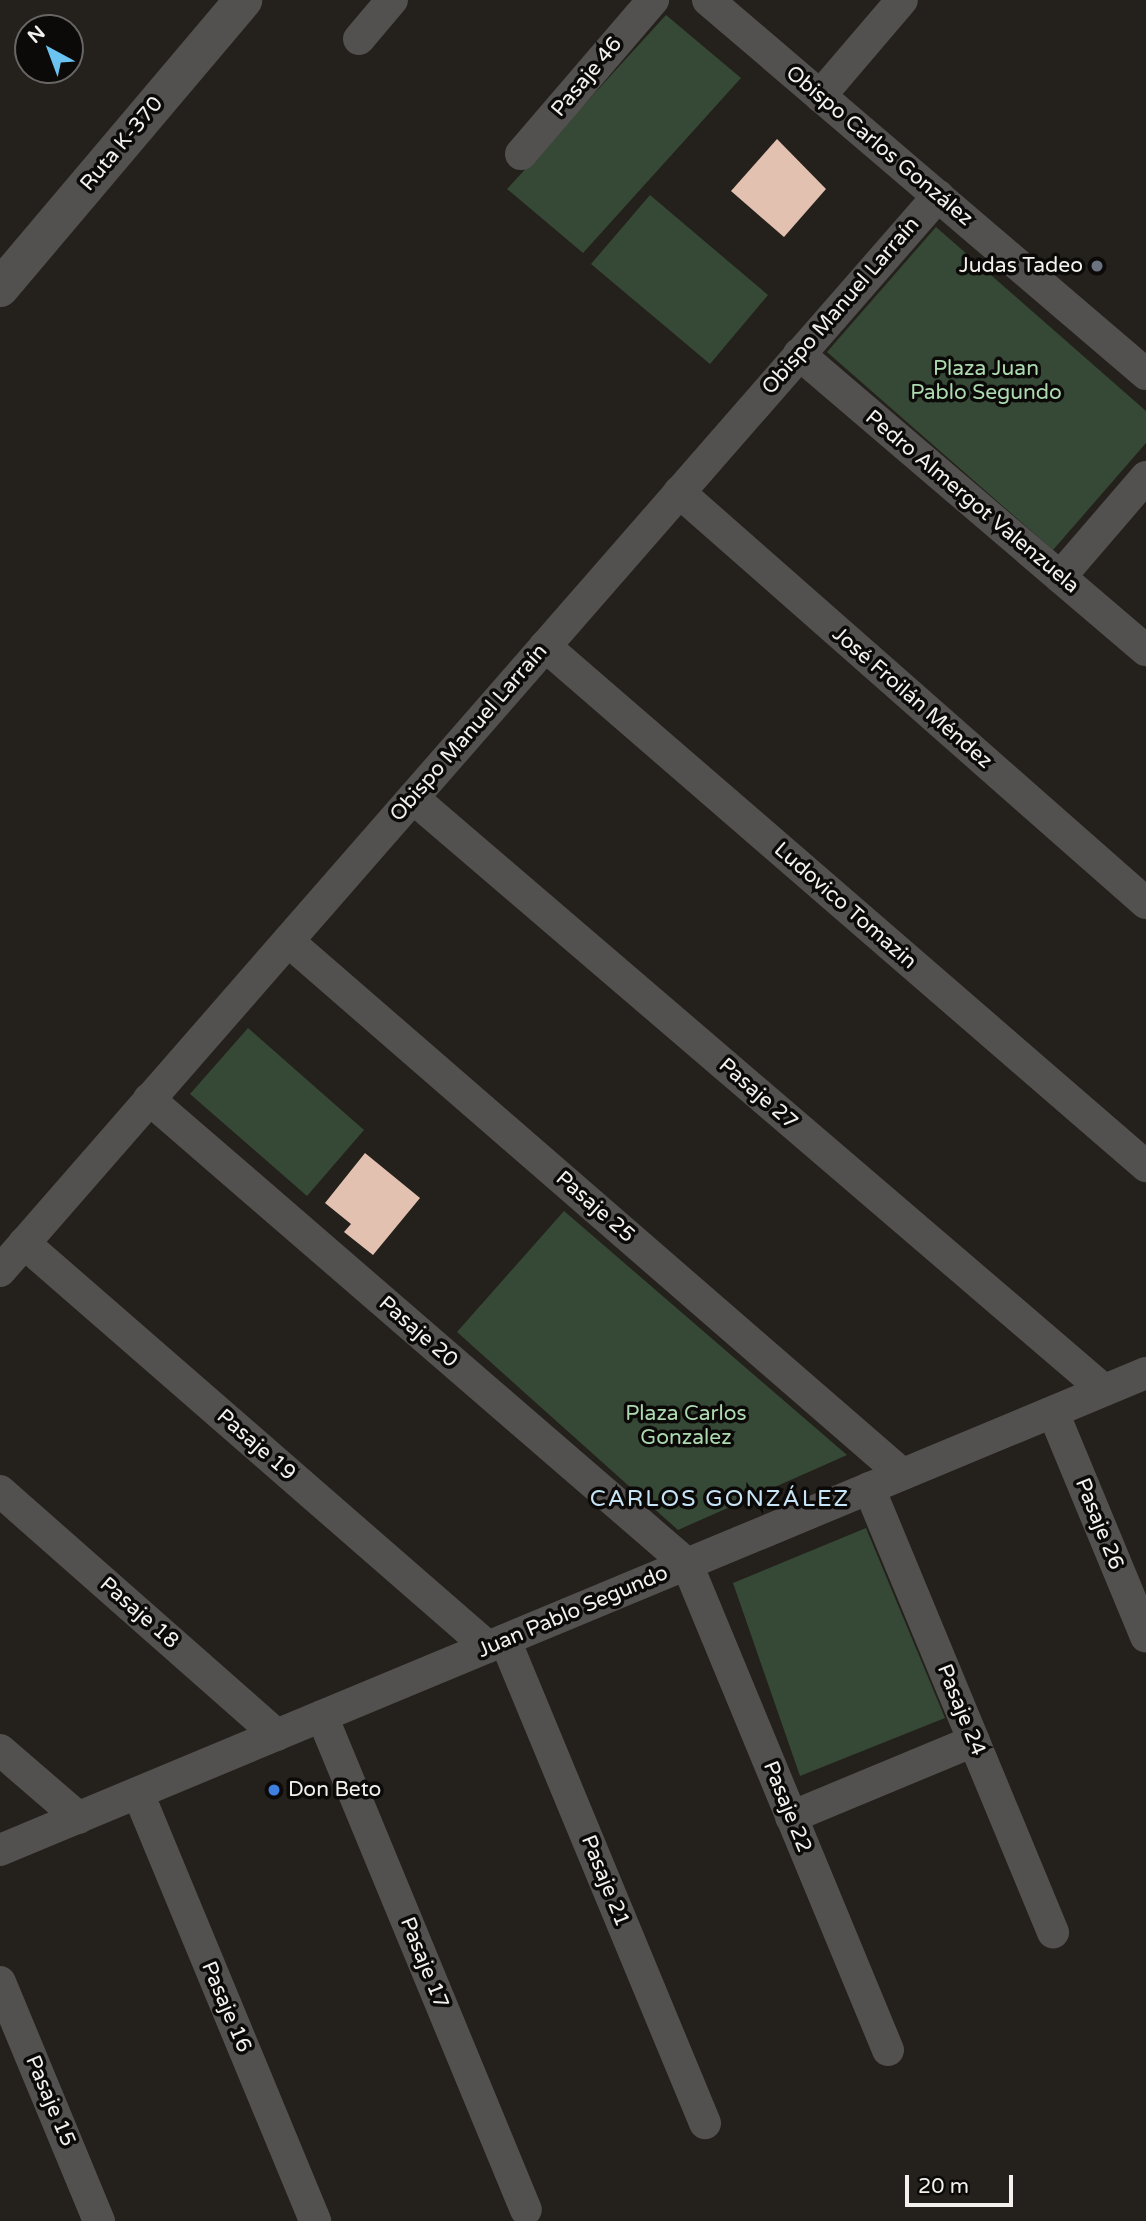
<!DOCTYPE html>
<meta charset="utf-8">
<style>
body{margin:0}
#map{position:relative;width:1146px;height:2221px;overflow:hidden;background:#24201b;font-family:"Varela Round",sans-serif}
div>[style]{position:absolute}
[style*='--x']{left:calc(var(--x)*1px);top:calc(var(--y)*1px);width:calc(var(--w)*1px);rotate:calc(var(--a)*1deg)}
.green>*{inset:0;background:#354936}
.building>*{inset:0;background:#e3c1b0}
.minor>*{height:32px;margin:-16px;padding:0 16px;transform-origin:16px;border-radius:16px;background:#535050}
.tertiary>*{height:38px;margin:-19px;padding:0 19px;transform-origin:19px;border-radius:19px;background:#535050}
.dots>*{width:19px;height:19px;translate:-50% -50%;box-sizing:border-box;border:4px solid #0c0a08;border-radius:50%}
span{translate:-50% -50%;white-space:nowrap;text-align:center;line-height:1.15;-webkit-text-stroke:7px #0c0a08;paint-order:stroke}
.street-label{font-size:21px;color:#f3f1ed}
.poi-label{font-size:21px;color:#f3f1ed}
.right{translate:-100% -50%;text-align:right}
.left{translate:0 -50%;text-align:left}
.park-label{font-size:21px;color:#addab0}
.neighbourhood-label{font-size:23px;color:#c7e5f6;letter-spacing:2px}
.north{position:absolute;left:14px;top:14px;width:70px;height:70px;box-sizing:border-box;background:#0c0a08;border:2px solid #686664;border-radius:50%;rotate:319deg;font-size:19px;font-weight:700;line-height:28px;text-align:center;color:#f3f1ed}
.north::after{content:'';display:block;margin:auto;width:24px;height:32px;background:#6bc3f2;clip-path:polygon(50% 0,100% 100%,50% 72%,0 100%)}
.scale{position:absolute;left:905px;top:2175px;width:108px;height:32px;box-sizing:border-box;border:4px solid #f3f1ed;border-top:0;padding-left:9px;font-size:21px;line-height:24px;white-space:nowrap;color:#f3f1ed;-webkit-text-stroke:5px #0c0a08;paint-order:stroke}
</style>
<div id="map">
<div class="green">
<div style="clip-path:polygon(666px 15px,741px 78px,583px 253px,507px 189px)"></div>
<div style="clip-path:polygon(650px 195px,768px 295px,710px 364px,591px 264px)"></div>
<div style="clip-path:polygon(936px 227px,1146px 411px,1146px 443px,1053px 550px,827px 352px)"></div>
<div style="clip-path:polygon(248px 1028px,364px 1130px,307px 1196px,190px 1094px)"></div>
<div style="clip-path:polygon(564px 1211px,847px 1455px,678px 1530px,457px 1332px)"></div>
<div style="clip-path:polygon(866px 1528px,945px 1718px,800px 1776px,733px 1583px)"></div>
</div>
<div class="building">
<div style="clip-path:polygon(777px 139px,826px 189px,784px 237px,731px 191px)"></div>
<div style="clip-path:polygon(365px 1153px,420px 1198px,373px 1255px,344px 1232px,351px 1224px,325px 1203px)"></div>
</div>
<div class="minor">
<div style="--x:708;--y:0;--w:576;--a:40.49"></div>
<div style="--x:359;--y:39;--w:51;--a:-49.8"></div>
<div style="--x:820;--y:96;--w:126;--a:-49.5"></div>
<div style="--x:521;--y:154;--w:203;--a:-49.4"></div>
<div style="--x:799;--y:354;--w:456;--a:40.5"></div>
<div style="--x:679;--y:492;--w:622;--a:41.35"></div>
<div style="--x:1060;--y:577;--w:132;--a:-49.3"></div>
<div style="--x:545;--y:646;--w:795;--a:40.87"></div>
<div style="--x:413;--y:798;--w:910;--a:40.59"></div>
<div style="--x:288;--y:941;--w:813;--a:40.96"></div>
<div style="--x:149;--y:1099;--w:711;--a:40.84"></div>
<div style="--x:687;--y:1564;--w:526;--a:67.53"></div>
<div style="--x:24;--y:1243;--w:615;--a:41.05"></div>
<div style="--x:0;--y:1271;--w:1427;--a:-48.89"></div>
<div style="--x:1053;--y:1412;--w:243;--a:67.5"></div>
<div style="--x:869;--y:1488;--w:481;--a:67.5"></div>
<div style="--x:0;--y:1491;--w:369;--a:41.4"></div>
<div style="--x:505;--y:1640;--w:523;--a:67.51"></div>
<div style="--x:322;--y:1716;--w:534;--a:67.56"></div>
<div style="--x:0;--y:1750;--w:104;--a:40.7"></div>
<div style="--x:138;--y:1793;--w:463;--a:67.5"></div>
<div style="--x:791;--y:1817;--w:198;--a:-22.6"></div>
<div style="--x:0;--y:1850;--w:1241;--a:-22.6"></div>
<div style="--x:0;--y:1982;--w:259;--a:67.5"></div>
</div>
<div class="tertiary">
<div style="--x:0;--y:288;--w:377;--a:-49.8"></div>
</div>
<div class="dots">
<div style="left:1097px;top:266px;background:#6b7280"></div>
<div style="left:274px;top:1790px;background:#3f7fe0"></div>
</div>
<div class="street-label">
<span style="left:587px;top:77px;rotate:-50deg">Pasaje 46</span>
<span style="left:122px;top:144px;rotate:-50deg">Ruta K-370</span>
<span style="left:879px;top:146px;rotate:40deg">Obispo Carlos González</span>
<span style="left:841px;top:306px;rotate:-49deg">Obispo Manuel Larraín</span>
<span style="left:972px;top:502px;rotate:40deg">Pedro Almergot Valenzuela</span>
<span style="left:912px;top:698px;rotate:41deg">José Froilán Méndez</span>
<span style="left:469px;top:733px;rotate:-49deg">Obispo Manuel Larraín</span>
<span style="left:845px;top:906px;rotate:41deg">Ludovico Tomazin</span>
<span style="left:758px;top:1094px;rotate:41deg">Pasaje 27</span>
<span style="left:595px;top:1207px;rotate:41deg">Pasaje 25</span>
<span style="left:418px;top:1332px;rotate:41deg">Pasaje 20</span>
<span style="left:256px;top:1445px;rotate:41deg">Pasaje 19</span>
<span style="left:1099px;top:1524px;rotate:68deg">Pasaje 26</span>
<span style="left:573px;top:1612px;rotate:-23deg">Juan Pablo Segundo</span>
<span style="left:139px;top:1613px;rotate:41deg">Pasaje 18</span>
<span style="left:961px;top:1710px;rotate:68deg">Pasaje 24</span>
<span style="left:787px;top:1807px;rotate:68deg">Pasaje 22</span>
<span style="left:605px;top:1881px;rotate:68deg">Pasaje 21</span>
<span style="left:424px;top:1963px;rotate:68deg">Pasaje 17</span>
<span style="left:226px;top:2007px;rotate:67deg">Pasaje 16</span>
<span style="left:50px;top:2101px;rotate:67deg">Pasaje 15</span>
</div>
<div class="poi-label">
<span class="right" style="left:1083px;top:266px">Judas Tadeo</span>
<span class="left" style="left:288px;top:1790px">Don Beto</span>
</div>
<div class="park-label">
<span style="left:986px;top:381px">Plaza Juan<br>Pablo Segundo</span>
<span style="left:686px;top:1426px">Plaza Carlos<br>Gonzalez</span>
</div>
<div class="neighbourhood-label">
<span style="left:720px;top:1499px">CARLOS GONZÁLEZ</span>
</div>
<div class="north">N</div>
<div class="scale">20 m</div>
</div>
